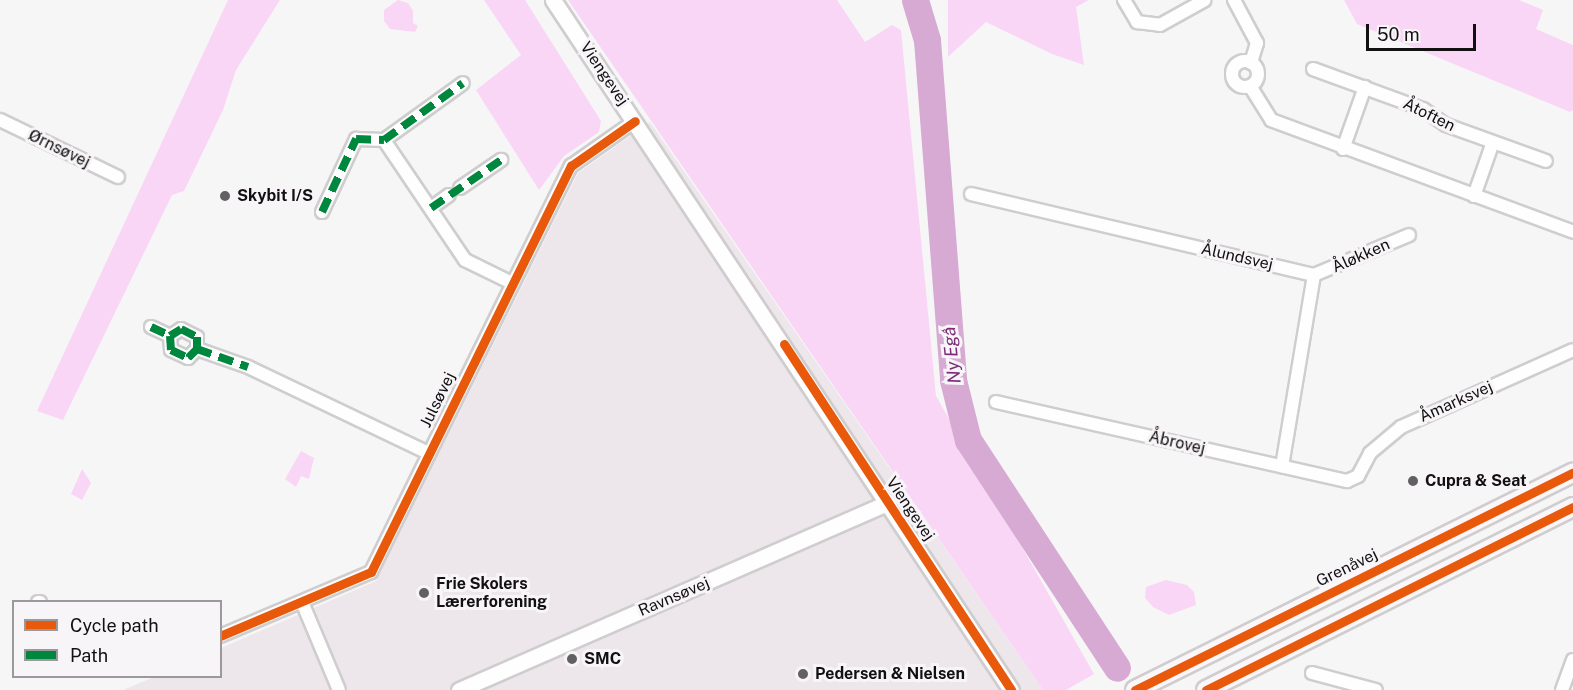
<!DOCTYPE html>
<meta charset="utf-8">
<style>
body{margin:0}
#map{position:relative;width:1573px;height:690px;overflow:hidden;background:#f7f6f7;font-family:"Public Sans",sans-serif}
div>[style]{position:absolute}
[style*='--x']{left:calc(var(--x)*1px);top:calc(var(--y)*1px);width:calc(var(--w)*1px);rotate:calc(var(--a)*1deg)}
.built>*{inset:0;background:#ede7ec}
.green>*{inset:0;background:#f9d6f5}
.river>*{height:27px;margin:-13.5px;padding:0 13.5px;transform-origin:13.5px;border-radius:13.5px;background:#d7aad3}
.roads{filter:drop-shadow(2px 0 #cfcdce) drop-shadow(-2px 0 #cfcdce) drop-shadow(0 2px #cfcdce) drop-shadow(0 -2px #cfcdce)}
.minor>*{height:12px;margin:-6px;padding:0 6px;transform-origin:6px;border-radius:6px;background:#fefefe}
.minor>.ring{margin:-6px;padding:0;box-sizing:content-box;background:none;border:12px solid #fefefe;border-radius:50%}
.tertiary>*{height:15px;margin:-7.5px;padding:0 7.5px;transform-origin:7.5px;border-radius:7.5px;background:#fefefe}
.secondary>*{height:18px;margin:-9px;padding:0 9px;transform-origin:9px;border-radius:9px;background:#faf6f9}
.quiet>*{height:8px;margin-top:-4px;transform-origin:0;background:repeating-linear-gradient(90deg,#00873e 0 15px,transparent 0 23px)}
.cycleway>*{height:9px;margin:-4.5px;padding:0 4.5px;transform-origin:4.5px;border-radius:4.5px;background:#e8590c}
.dots>*{width:16px;height:16px;translate:-50% -50%;box-sizing:border-box;border:3px solid #f8f5f8;border-radius:50%}
span{translate:-50% -50%;white-space:nowrap;text-align:center;line-height:1.15;-webkit-text-stroke:6px #f8f5f8;paint-order:stroke}
.street-label{font-size:16px;color:#121011}
.poi-label{font-size:16px;color:#121011;font-weight:700}
.left{translate:0 -50%;text-align:left}
.water-label{font-size:18px;color:#7a2d76;font-style:italic}
.legend{position:absolute;left:12px;top:600px;width:210px;height:78px;box-sizing:border-box;background:#f8f5f8;border:2px solid #9c999c;margin:0;padding:8px 10px;list-style:none;font-size:18px;color:#121011}
.legend li{display:flex;align-items:center;gap:12px;height:30px}
.legend b{width:30px;border:2px solid #9c999c}
.scale{position:absolute;left:1366px;top:24px;width:110px;height:27px;box-sizing:border-box;border:3px solid #121011;border-top:0;padding-left:8px;font-size:18px;line-height:21px;white-space:nowrap;color:#121011;-webkit-text-stroke:4px #f8f5f8;paint-order:stroke}
</style>
<div id="map">
<div class="built">
<div style="clip-path:polygon(650px 122px,1043px 690px,123px 690px,154px 677px,220px 676px,221px 648px,376px 581px,578px 173px)"></div>
</div>
<div class="green">
<div style="clip-path:polygon(228px 0,280px 0,236px 70px,223px 110px,184px 191px,172px 195px,63px 420px,37px 411px)"></div>
<div style="clip-path:polygon(398px 0,408px 3px,413px 11px,413px 23px,418px 26px,415px 32px,390px 29px,384px 21px,384px 10px)"></div>
<div style="clip-path:polygon(484px 0,525px 0,601px 121px,599px 132px,564px 156px,539px 190px,476px 90px,521px 55px)"></div>
<div style="clip-path:polygon(568px 0,837px 0,865px 42px,892px 25px,901px 30px,936px 396px,1094px 674px,1066px 690px,1043px 690px)"></div>
<div style="clip-path:polygon(948px 0,1089px 0,1076px 7px,1084px 65px,1052px 54px,986px 22px,948px 57px)"></div>
<div style="clip-path:polygon(1344px 0,1519px 0,1543px 10px,1536px 29px,1573px 45px,1573px 110px,1570px 112px,1357px 24px)"></div>
<div style="clip-path:polygon(301px 451px,314px 458px,309px 479px,301px 476px,296px 487px,285px 479px)"></div>
<div style="clip-path:polygon(82px 469px,91px 483px,82px 500px,71px 494px)"></div>
<div style="clip-path:polygon(1166px 580px,1187px 585px,1194px 592px,1196px 605px,1169px 615px,1153px 607px,1145px 598px,1146px 587px)"></div>
</div>
<div class="river">
<div style="--x:915;--y:0;--w:42;--a:73.3"></div>
<div style="--x:927;--y:40;--w:341;--a:85.6"></div>
<div style="--x:953;--y:380;--w:62;--a:76"></div>
<div style="--x:968;--y:440;--w:272;--a:56.8"></div>
</div>
<div class="roads">
<div class="minor">
<div style="--x:1124;--y:0;--w:26;--a:59"></div>
<div style="--x:1137;--y:22;--w:23;--a:7"></div>
<div style="--x:1160;--y:25;--w:51;--a:-29.1"></div>
<div style="--x:1234;--y:0;--w:49;--a:61.9"></div>
<div style="--x:1257;--y:43;--w:21;--a:107"></div>
<div class="ring" style="left:1232px;top:61px;width:14px;height:14px"></div>
<div style="--x:1313;--y:69;--w:117;--a:20"></div>
<div style="--x:1423;--y:109;--w:28;--a:35"></div>
<div style="--x:1446;--y:125;--w:106;--a:19.8"></div>
<div style="--x:1250;--y:86;--w:40;--a:58"></div>
<div style="--x:1271;--y:120;--w:322;--a:20.3"></div>
<div style="--x:0;--y:120;--w:131;--a:25.8"></div>
<div style="--x:384;--y:140;--w:145;--a:56"></div>
<div style="--x:465;--y:260;--w:52;--a:26.1"></div>
<div style="--x:1343;--y:149;--w:66;--a:-70.5"></div>
<div style="--x:460;--y:188;--w:50;--a:-34.3"></div>
<div style="--x:971;--y:194;--w:352;--a:13.3"></div>
<div style="--x:1314;--y:275;--w:194;--a:99.5"></div>
<div style="--x:1474;--y:196;--w:57;--a:-70.6"></div>
<div style="--x:431;--y:208;--w:22;--a:-36"></div>
<div style="--x:322;--y:212;--w:81;--a:-65"></div>
<div style="--x:356;--y:139;--w:28;--a:2"></div>
<div style="--x:384;--y:140;--w:97;--a:-35.8"></div>
<div style="--x:1314;--y:275;--w:103;--a:-22.8"></div>
<div style="--x:151;--y:327;--w:21;--a:25"></div>
<div style="--x:170;--y:336;--w:13;--a:-32"></div>
<div style="--x:181;--y:329;--w:18;--a:27"></div>
<div style="--x:197;--y:337;--w:12;--a:90"></div>
<div style="--x:197;--y:349;--w:54;--a:19.4"></div>
<div style="--x:248;--y:367;--w:199;--a:25.5"></div>
<div style="--x:170;--y:336;--w:14;--a:86"></div>
<div style="--x:171;--y:350;--w:19;--a:25"></div>
<div style="--x:188;--y:358;--w:13;--a:-45"></div>
<div style="--x:996;--y:402;--w:360;--a:12.7"></div>
<div style="--x:1347;--y:481;--w:12;--a:-24"></div>
<div style="--x:1358;--y:476;--w:26;--a:-62"></div>
<div style="--x:1370;--y:453;--w:40;--a:-40"></div>
<div style="--x:1401;--y:427;--w:188;--a:-24.1"></div>
<div style="--x:38;--y:602;--w:2;--a:0"></div>
<div style="--x:302;--y:602;--w:95;--a:67.2"></div>
<div style="--x:220;--y:636;--w:164;--a:-23"></div>
<div style="--x:371;--y:572;--w:453;--a:-63.8"></div>
<div style="--x:571;--y:166;--w:78;--a:-35.1"></div>
<div style="--x:1312;--y:673;--w:66;--a:14.9"></div>
<div style="--x:1562;--y:690;--w:32;--a:-70"></div>
</div>
<div class="tertiary">
<div style="--x:553;--y:0;--w:828;--a:56.43"></div>
<div style="--x:459;--y:690;--w:468;--a:-23.6"></div>
</div>
<div class="secondary">
<div style="--x:1135;--y:690;--w:489;--a:-26.4"></div>
<div style="--x:1206;--y:690;--w:410;--a:-26.5"></div>
</div>
</div>
<div class="quiet">
<div style="--x:431;--y:208;--w:85;--a:-34.4"></div>
<div style="--x:322;--y:212;--w:81;--a:-65"></div>
<div style="--x:356;--y:139;--w:28;--a:2"></div>
<div style="--x:384;--y:140;--w:97;--a:-35.8"></div>
<div style="--x:151;--y:327;--w:21;--a:25"></div>
<div style="--x:170;--y:336;--w:13;--a:-32"></div>
<div style="--x:181;--y:329;--w:18;--a:27"></div>
<div style="--x:197;--y:337;--w:12;--a:90"></div>
<div style="--x:197;--y:349;--w:54;--a:19.4"></div>
<div style="--x:170;--y:336;--w:14;--a:86"></div>
<div style="--x:171;--y:350;--w:19;--a:25"></div>
<div style="--x:188;--y:358;--w:13;--a:-45"></div>
</div>
<div class="cycleway">
<div style="--x:784;--y:344;--w:414;--a:56.7"></div>
<div style="--x:220;--y:636;--w:164;--a:-23"></div>
<div style="--x:371;--y:572;--w:453;--a:-63.8"></div>
<div style="--x:571;--y:166;--w:78;--a:-35.1"></div>
<div style="--x:1135;--y:690;--w:489;--a:-26.4"></div>
<div style="--x:1206;--y:690;--w:410;--a:-26.5"></div>
</div>
<div class="dots">
<div style="left:225px;top:196px;background:#626062"></div>
<div style="left:1413px;top:481px;background:#626062"></div>
<div style="left:424px;top:593px;background:#626062"></div>
<div style="left:572px;top:659px;background:#626062"></div>
<div style="left:803px;top:674px;background:#626062"></div>
</div>
<div class="street-label">
<span style="left:604px;top:74px;rotate:56deg">Viengevej</span>
<span style="left:1429px;top:115px;rotate:26deg">Åtoften</span>
<span style="left:59px;top:149px;rotate:26deg">Ørnsøvej</span>
<span style="left:1361px;top:256px;rotate:-24deg">Åløkken</span>
<span style="left:1237px;top:257px;rotate:13deg">Ålundsvej</span>
<span style="left:438px;top:400px;rotate:-64deg">Julsøvej</span>
<span style="left:1456px;top:402px;rotate:-24deg">Åmarksvej</span>
<span style="left:1177px;top:443px;rotate:13deg">Åbrovej</span>
<span style="left:910px;top:509px;rotate:56deg">Viengevej</span>
<span style="left:1347px;top:568px;rotate:-26deg">Grenåvej</span>
<span style="left:674px;top:597px;rotate:-23deg">Ravnsøvej</span>
</div>
<div class="poi-label">
<span class="left" style="left:237px;top:196px">Skybit I/S</span>
<span class="left" style="left:1425px;top:481px">Cupra &amp; Seat</span>
<span class="left" style="left:436px;top:593px">Frie Skolers<br>Lærerforening</span>
<span class="left" style="left:584px;top:659px">SMC</span>
<span class="left" style="left:815px;top:674px">Pedersen &amp; Nielsen</span>
</div>
<div class="water-label">
<span style="left:952px;top:355px;rotate:-96deg">Ny Egå</span>
</div>
<ul class="legend">
<li><b style="height:8px;background:#e8590c"></b>Cycle path</li>
<li><b style="height:8px;background:#00873e"></b>Path</li>
</ul>
<div class="scale">50 m</div>
</div>
